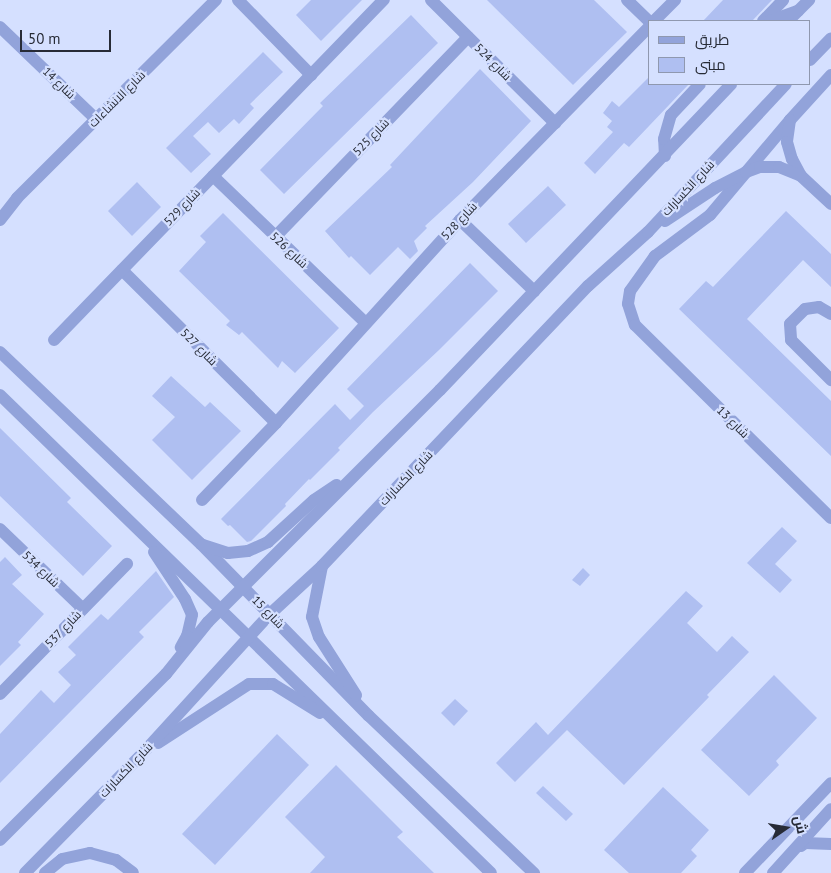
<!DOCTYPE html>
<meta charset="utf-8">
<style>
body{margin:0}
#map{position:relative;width:831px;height:873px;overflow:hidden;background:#d5e0ff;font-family:"PT Sans",Cairo,sans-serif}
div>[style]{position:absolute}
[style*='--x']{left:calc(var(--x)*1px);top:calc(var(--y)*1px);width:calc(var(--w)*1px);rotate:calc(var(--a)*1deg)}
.building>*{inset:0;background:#afbff1}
.minor>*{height:12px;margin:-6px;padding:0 6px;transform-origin:6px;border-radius:6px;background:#92a3da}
span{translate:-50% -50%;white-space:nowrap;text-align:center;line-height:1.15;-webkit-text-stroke:4.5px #d5e0ff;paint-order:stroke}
.street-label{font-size:12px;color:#272b36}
.legend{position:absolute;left:648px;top:20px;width:162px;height:65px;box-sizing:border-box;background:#d5e0ff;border:1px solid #8f98af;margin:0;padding:6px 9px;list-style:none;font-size:15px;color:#272b36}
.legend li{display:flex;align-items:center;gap:10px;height:25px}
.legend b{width:25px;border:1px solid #8f98af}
.north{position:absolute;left:761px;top:803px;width:50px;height:50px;-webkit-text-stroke:4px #d5e0ff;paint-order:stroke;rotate:77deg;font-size:14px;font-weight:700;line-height:20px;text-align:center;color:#272b36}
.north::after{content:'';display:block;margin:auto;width:18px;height:22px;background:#272b36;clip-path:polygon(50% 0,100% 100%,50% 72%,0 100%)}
.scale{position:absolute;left:20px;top:30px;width:91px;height:22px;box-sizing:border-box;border:2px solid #272b36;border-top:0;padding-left:6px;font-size:15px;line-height:18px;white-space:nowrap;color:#272b36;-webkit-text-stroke:4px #d5e0ff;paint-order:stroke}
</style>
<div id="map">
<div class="building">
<div style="clip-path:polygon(311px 0,362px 0,321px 41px,296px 15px)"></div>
<div style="clip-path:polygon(487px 0,594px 0,627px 32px,573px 85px)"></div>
<div style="clip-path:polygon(723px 0,772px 0,752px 21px,703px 21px)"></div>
<div style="clip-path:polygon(411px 15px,438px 43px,284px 194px,260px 170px,323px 106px,320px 103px)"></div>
<div style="clip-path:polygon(263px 52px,283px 72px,250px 104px,254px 108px,239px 124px,234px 119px,219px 133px,208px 122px,193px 136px,211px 154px,191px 173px,166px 148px)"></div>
<div style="clip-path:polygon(480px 69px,531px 121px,473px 182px,425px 226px,427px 228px,414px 241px,418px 251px,410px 259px,398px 247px,370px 275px,351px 256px,349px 258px,325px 231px,392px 167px,390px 165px)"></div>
<div style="clip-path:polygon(650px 76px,650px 84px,689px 84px,629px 147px,624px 143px,595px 174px,584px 163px,613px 132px,607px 127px,612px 121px,603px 113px,612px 101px,619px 107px)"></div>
<div style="clip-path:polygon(137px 182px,161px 207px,132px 236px,108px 211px)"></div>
<div style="clip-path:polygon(548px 186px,566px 205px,526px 243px,508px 224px)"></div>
<div style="clip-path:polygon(786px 211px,831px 254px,831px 287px,803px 260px,747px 319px,831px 401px,831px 456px,679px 309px,706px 281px,713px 287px)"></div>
<div style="clip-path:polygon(223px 213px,339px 328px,295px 373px,282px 361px,278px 368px,242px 332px,239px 335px,226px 325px,230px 321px,179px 271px,206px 242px,200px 236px)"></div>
<div style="clip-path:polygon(470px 263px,498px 291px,439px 350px,373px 412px,338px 448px,340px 450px,310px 480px,309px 479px,285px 504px,286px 506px,251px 541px,247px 542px,230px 525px,228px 526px,221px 519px,335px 404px,350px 420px,364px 406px,347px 389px)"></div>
<div style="clip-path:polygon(171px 376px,205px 407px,210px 402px,241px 431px,192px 480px,152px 440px,175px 417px,152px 396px)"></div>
<div style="clip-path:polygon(0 428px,71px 498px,67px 502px,112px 546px,83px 576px,0 496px)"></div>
<div style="clip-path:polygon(782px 527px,797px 541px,775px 564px,792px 580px,780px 593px,747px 563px)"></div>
<div style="clip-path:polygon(5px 557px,22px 575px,12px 584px,44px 614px,18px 642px,21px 645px,0 666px,0 562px)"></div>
<div style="clip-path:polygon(583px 568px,590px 575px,580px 586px,572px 580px)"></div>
<div style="clip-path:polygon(156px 571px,174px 597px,139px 632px,144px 637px,0 783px,0 734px,41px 690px,54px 703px,71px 685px,58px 672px,76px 655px,68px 647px,101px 614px,108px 620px)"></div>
<div style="clip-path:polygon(686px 591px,703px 606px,687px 623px,717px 652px,732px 636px,749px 652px,707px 695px,709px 697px,624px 785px,567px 730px,515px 782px,496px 763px,536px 722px,548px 735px)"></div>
<div style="clip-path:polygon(774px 675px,817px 718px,776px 761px,779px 765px,749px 796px,701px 750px)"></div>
<div style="clip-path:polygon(455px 699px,468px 711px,454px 726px,441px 713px)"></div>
<div style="clip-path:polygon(277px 734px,309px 765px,215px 865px,182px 834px)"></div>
<div style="clip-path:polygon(336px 765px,403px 832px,397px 837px,434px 873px,310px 873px,325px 857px,285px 817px)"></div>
<div style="clip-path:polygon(543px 786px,573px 814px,566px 821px,536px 793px)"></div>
<div style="clip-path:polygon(663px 787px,709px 830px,691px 850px,697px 856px,681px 873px,629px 873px,604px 850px)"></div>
</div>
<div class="minor">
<div style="--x:238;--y:0;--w:105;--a:45.8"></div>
<div style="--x:431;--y:0;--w:175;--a:44.8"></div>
<div style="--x:627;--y:0;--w:32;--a:44"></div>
<div style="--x:793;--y:16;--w:23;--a:-45"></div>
<div style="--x:654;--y:21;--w:30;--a:-45"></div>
<div style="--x:763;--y:21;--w:29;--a:-46"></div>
<div style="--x:770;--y:21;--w:30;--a:-20"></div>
<div style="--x:0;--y:27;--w:133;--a:43.8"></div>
<div style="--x:810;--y:60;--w:30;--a:-46"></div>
<div style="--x:831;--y:75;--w:61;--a:132.3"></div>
<div style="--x:790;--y:120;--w:124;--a:130.1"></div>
<div style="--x:710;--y:215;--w:69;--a:143.3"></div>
<div style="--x:655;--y:256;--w:43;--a:125.5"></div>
<div style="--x:630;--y:291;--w:13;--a:99"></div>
<div style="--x:628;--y:304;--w:22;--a:72"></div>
<div style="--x:635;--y:325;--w:275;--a:44.6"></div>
<div style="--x:790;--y:120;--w:22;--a:98"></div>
<div style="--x:787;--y:142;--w:18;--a:74"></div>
<div style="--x:792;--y:159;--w:19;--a:62"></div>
<div style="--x:801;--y:176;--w:41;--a:43"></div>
<div style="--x:665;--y:156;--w:17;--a:-93"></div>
<div style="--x:664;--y:139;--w:25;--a:-74"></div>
<div style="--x:671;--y:115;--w:42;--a:-46.9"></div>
<div style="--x:213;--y:176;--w:212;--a:43.9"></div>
<div style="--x:0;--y:220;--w:28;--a:-52"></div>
<div style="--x:17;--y:198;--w:281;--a:-44.9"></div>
<div style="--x:460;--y:220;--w:103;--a:43.8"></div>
<div style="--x:665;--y:221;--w:60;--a:-33.4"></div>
<div style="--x:715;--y:188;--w:35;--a:-27"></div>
<div style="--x:746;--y:172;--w:15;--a:-20"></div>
<div style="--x:760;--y:167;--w:19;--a:0"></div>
<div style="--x:779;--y:167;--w:24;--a:22"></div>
<div style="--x:275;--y:237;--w:278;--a:-46"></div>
<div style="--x:122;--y:270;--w:217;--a:44.8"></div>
<div style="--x:831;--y:314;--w:14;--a:-150"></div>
<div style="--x:819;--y:307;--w:14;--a:172"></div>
<div style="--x:805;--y:309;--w:21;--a:135"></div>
<div style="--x:790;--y:324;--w:16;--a:86"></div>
<div style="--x:791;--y:340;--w:57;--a:45"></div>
<div style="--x:54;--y:340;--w:474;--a:-45.9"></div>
<div style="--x:0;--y:352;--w:278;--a:43.7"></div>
<div style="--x:201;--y:544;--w:240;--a:45.7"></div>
<div style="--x:369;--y:716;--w:228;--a:43.6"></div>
<div style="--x:0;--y:395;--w:685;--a:44.23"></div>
<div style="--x:202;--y:500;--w:107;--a:-46.1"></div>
<div style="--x:276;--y:423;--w:274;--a:-47.8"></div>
<div style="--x:460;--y:220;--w:272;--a:-45.6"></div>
<div style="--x:0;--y:529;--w:115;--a:43.9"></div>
<div style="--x:203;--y:545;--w:26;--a:18"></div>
<div style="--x:228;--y:553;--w:20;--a:-6"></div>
<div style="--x:248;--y:551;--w:22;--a:-24"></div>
<div style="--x:268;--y:542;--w:62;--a:-42.4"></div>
<div style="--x:314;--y:500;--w:27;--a:-34"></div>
<div style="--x:154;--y:552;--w:56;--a:56.6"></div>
<div style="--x:185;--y:599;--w:17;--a:66"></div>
<div style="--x:192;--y:615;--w:22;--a:103"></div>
<div style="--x:187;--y:636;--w:13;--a:119"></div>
<div style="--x:322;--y:566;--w:52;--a:101.1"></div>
<div style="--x:312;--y:617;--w:21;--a:71"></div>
<div style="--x:319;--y:637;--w:69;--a:57.5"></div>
<div style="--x:0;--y:694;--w:182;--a:-45.7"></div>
<div style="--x:158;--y:743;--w:108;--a:-33"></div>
<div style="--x:249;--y:684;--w:24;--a:0"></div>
<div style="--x:273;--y:684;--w:55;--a:31.7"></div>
<div style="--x:0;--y:840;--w:235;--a:-45"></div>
<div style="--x:166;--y:674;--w:67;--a:-51.1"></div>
<div style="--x:208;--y:622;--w:328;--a:-45"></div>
<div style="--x:440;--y:390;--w:422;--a:-46.4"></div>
<div style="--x:801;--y:846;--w:5;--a:-37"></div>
<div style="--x:805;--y:843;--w:26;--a:2"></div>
<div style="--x:25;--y:873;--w:167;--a:-45.5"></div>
<div style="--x:142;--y:754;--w:190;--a:-47.6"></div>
<div style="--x:270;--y:614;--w:71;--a:-42.7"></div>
<div style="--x:322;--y:566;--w:386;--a:-46.5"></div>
<div style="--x:588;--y:286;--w:81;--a:-42"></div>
<div style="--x:648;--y:232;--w:202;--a:-47"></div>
<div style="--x:45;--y:873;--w:22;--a:-39"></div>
<div style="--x:62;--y:859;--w:29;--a:-12"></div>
<div style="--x:90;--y:853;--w:27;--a:15"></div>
<div style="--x:116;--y:860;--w:21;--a:37"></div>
<div style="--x:745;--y:873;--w:124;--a:-46.3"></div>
<div style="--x:773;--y:873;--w:86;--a:-47.8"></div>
</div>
<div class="street-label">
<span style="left:493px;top:62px;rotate:45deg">شارع 524</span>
<span style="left:59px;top:83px;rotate:44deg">شارع 14</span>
<span style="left:117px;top:99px;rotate:-45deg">شارع الانشاءات</span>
<span style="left:371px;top:137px;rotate:-46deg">شارع 525</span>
<span style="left:688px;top:188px;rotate:-47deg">شارع الكسارات</span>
<span style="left:182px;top:207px;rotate:-46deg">شارع 529</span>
<span style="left:459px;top:221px;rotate:-47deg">شارع 528</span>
<span style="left:289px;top:250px;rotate:43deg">شارع 526</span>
<span style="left:199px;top:347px;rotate:45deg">شارع 527</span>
<span style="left:733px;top:422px;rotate:45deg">شارع 13</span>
<span style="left:406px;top:478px;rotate:-46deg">شارع الكسارات</span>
<span style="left:41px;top:569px;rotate:44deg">شارع 534</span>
<span style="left:268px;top:612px;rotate:46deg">شارع 15</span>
<span style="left:63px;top:629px;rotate:-46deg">شارع 537</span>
<span style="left:126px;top:770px;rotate:-46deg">شارع الكسارات</span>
</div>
<ul class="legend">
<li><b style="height:6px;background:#92a3da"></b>طريق</li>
<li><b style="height:14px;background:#afbff1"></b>مبنى</li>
</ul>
<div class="north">ش</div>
<div class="scale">50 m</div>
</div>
